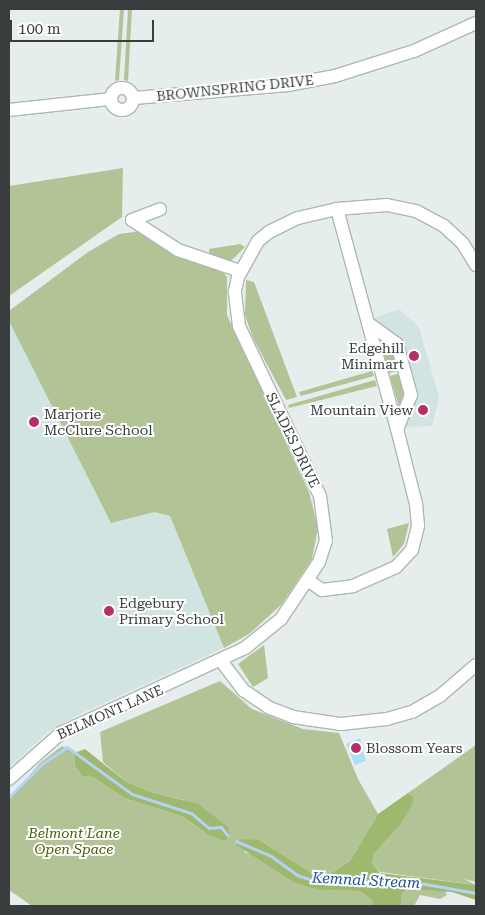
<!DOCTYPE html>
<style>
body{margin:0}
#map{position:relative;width:485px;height:915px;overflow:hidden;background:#e6eeed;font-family:"Roboto Serif",serif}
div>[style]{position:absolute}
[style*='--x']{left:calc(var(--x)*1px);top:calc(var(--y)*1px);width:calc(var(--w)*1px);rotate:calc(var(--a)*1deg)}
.built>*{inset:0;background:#d2e4e2}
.green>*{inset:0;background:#b2c495}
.forest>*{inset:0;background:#9eb96e}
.stream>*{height:3px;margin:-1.5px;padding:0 1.5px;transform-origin:1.5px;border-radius:1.5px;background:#b6d1f8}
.building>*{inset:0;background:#abe1f6}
.roads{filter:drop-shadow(1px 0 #afb7b6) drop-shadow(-1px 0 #afb7b6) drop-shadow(0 1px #afb7b6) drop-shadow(0 -1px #afb7b6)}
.minor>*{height:12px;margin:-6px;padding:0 6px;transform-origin:6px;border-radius:6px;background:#fff}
.minor>.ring{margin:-6px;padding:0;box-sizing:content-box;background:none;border:12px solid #fff;border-radius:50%}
.dots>*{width:14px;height:14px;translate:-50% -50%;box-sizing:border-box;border:2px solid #fff;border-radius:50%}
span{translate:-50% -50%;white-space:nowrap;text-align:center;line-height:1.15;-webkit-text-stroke:4px #fff;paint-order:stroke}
.street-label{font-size:14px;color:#3a3d3d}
.poi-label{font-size:14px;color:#3a3d3d}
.right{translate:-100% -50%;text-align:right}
.left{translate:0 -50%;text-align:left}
.park-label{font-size:14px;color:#485f0b;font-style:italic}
.water-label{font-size:15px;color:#1a4f99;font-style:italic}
.frame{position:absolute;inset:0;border:10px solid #3a3d3d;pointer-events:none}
.scale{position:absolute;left:10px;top:20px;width:144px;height:22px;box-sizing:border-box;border:2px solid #3a3d3d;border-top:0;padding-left:6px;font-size:15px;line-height:18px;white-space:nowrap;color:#3a3d3d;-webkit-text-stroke:4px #fff;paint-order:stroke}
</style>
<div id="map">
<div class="built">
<div style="clip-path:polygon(399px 309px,419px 327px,439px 397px,432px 426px,403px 427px,414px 399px,372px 319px)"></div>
<div style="clip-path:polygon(9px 321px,154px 512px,170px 516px,224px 648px,80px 714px,48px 732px,9px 768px)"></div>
</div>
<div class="green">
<div style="clip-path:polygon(120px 9px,124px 9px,119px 80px,115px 81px)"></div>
<div style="clip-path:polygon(128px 9px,132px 9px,128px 81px,124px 80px)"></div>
<div style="clip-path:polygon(123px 168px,122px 217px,9px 296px,9px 186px)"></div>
<div style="clip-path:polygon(142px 231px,221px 270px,227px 277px,227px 315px,309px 492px,318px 528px,312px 559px,281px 605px,249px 634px,224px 648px,170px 516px,154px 512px,111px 523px,9px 321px,9px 311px,88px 252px,119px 234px)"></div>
<div style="clip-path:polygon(240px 244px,245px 247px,231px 261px,210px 258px,209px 249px)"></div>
<div style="clip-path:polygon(246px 280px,254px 282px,297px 397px,286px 400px,253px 338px,245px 315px)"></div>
<div style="clip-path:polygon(384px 341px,390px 342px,400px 370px,389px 373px,381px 343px)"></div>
<div style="clip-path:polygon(372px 371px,374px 376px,301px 396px,299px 392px)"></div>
<div style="clip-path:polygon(401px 373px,407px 394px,399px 406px,390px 376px)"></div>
<div style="clip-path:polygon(375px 380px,377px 386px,289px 408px,288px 405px)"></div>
<div style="clip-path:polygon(409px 523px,404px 544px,393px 557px,387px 529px)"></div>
<div style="clip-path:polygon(264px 645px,268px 678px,253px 687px,238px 664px)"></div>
<div style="clip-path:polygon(220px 681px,252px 709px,303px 729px,339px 733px,358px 779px,378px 814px,350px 861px,331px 873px,312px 873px,259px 840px,244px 852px,259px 857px,297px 884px,319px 890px,360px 891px,372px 900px,373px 906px,32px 906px,9px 890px,9px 800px,40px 763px,62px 746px,74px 753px,75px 766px,82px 776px,93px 777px,124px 798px,184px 817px,207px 834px,183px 800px,151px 792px,125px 781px,103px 762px,100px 732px)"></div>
<div style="clip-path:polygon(476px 745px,476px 882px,464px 879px,476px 885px,380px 872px,372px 863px,374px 854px,401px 824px,414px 798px,408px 793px)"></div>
<div style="clip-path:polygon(409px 889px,445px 891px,447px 895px,440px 899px,420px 895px,414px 906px,401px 906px,402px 893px)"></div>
</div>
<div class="forest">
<div style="clip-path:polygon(85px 749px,125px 781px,151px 792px,198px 804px,228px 827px,230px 835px,225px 841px,207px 834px,184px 817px,124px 798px,93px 777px,82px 776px,75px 766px,74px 753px)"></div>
<div style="clip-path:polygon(408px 793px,414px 798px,412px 804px,401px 824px,374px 854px,372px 863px,380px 873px,476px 885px,476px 900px,452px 892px,409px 889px,402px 893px,401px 906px,373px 906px,372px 900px,360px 891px,319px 890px,297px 884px,236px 845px,240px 839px,259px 840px,312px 873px,331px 873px,350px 861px,378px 814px)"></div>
</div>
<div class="stream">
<div style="--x:9;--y:797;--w:47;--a:-45"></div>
<div style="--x:42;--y:764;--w:30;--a:-34"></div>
<div style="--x:67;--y:747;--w:80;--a:35.9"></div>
<div style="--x:132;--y:794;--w:62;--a:17.9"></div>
<div style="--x:191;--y:813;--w:23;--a:40"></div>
<div style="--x:209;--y:828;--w:12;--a:-5"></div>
<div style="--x:221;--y:827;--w:11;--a:52"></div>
<div style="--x:236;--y:841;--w:38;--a:23"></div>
<div style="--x:271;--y:856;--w:32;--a:36"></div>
<div style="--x:297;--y:875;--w:19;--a:18"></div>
<div style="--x:315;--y:881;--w:99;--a:0.6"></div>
<div style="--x:414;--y:882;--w:63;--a:10.1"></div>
</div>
<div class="building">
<div style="clip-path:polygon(360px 738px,366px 761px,355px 765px,346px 744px)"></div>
</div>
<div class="roads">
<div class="minor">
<div class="ring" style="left:111px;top:88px;width:10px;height:10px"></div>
<div style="--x:134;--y:98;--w:155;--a:-4.8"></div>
<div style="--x:288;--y:85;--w:48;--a:-10.8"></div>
<div style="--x:335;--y:76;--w:83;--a:-17.6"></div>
<div style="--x:414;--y:51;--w:68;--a:-24.3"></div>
<div style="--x:9;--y:110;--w:103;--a:-6.2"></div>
<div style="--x:337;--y:209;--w:118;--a:74.8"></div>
<div style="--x:132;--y:220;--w:55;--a:33.1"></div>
<div style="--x:178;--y:250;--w:65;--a:18.7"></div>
<div style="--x:132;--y:220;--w:30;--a:-21"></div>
<div style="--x:368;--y:323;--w:36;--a:36"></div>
<div style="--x:397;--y:344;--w:53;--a:74.6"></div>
<div style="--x:411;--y:395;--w:37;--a:112"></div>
<div style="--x:397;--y:429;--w:110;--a:-105.3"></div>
<div style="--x:309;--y:581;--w:16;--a:35"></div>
<div style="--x:322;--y:590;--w:31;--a:-7"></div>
<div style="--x:353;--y:586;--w:47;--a:-23.8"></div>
<div style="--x:396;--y:567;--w:23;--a:-47"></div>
<div style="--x:412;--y:550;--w:25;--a:-76"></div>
<div style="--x:418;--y:526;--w:22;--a:-95"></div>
<div style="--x:416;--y:504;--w:77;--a:-104.2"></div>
<div style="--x:222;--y:662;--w:35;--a:53"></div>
<div style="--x:243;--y:690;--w:32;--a:34"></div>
<div style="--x:270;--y:708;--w:25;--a:21"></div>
<div style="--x:293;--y:717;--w:49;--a:8.3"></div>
<div style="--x:341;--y:724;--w:46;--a:-6.2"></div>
<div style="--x:387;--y:719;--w:26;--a:-16"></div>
<div style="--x:412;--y:712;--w:34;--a:-30"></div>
<div style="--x:441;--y:695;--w:46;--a:-40.6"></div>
<div style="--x:9;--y:779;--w:69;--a:-41.5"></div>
<div style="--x:61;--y:733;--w:203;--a:-24.8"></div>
<div style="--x:245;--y:648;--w:46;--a:-38.9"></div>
<div style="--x:281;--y:619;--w:69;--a:-56.3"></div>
<div style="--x:319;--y:562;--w:22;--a:-72"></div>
<div style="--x:326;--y:541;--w:45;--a:-97.6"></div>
<div style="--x:320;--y:496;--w:188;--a:-115.5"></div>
<div style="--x:239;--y:326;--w:35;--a:-97"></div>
<div style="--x:235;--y:291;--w:14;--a:-78"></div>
<div style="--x:238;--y:277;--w:41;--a:-60.9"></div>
<div style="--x:258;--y:241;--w:14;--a:-39"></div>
<div style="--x:269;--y:232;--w:32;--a:-26"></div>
<div style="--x:298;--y:218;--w:40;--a:-13"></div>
<div style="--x:337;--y:209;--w:50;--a:-4.6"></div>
<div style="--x:387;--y:205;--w:30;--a:12"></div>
<div style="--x:416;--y:211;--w:32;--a:28"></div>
<div style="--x:444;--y:226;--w:26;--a:43"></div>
<div style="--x:463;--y:244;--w:25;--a:58"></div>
</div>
</div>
<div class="dots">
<div style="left:414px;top:356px;background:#b62d6b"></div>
<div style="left:423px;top:410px;background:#b62d6b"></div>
<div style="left:34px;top:422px;background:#b62d6b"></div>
<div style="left:109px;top:611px;background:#b62d6b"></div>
<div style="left:356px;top:748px;background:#b62d6b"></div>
</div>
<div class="street-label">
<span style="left:235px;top:88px;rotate:-6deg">BROWNSPRING DRIVE</span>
<span style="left:293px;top:440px;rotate:64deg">SLADES DRIVE</span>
<span style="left:110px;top:712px;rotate:-24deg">BELMONT LANE</span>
</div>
<div class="poi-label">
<span class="right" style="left:404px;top:356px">Edgehill<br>Minimart</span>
<span class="right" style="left:413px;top:410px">Mountain View</span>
<span class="left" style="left:44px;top:422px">Marjorie<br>McClure School</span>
<span class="left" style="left:119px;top:611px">Edgebury<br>Primary School</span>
<span class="left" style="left:366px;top:748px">Blossom Years</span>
</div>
<div class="park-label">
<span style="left:74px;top:841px">Belmont Lane<br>Open Space</span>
</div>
<div class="water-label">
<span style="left:366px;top:881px;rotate:3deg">Kemnal Stream</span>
</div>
<div class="frame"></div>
<div class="scale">100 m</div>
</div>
